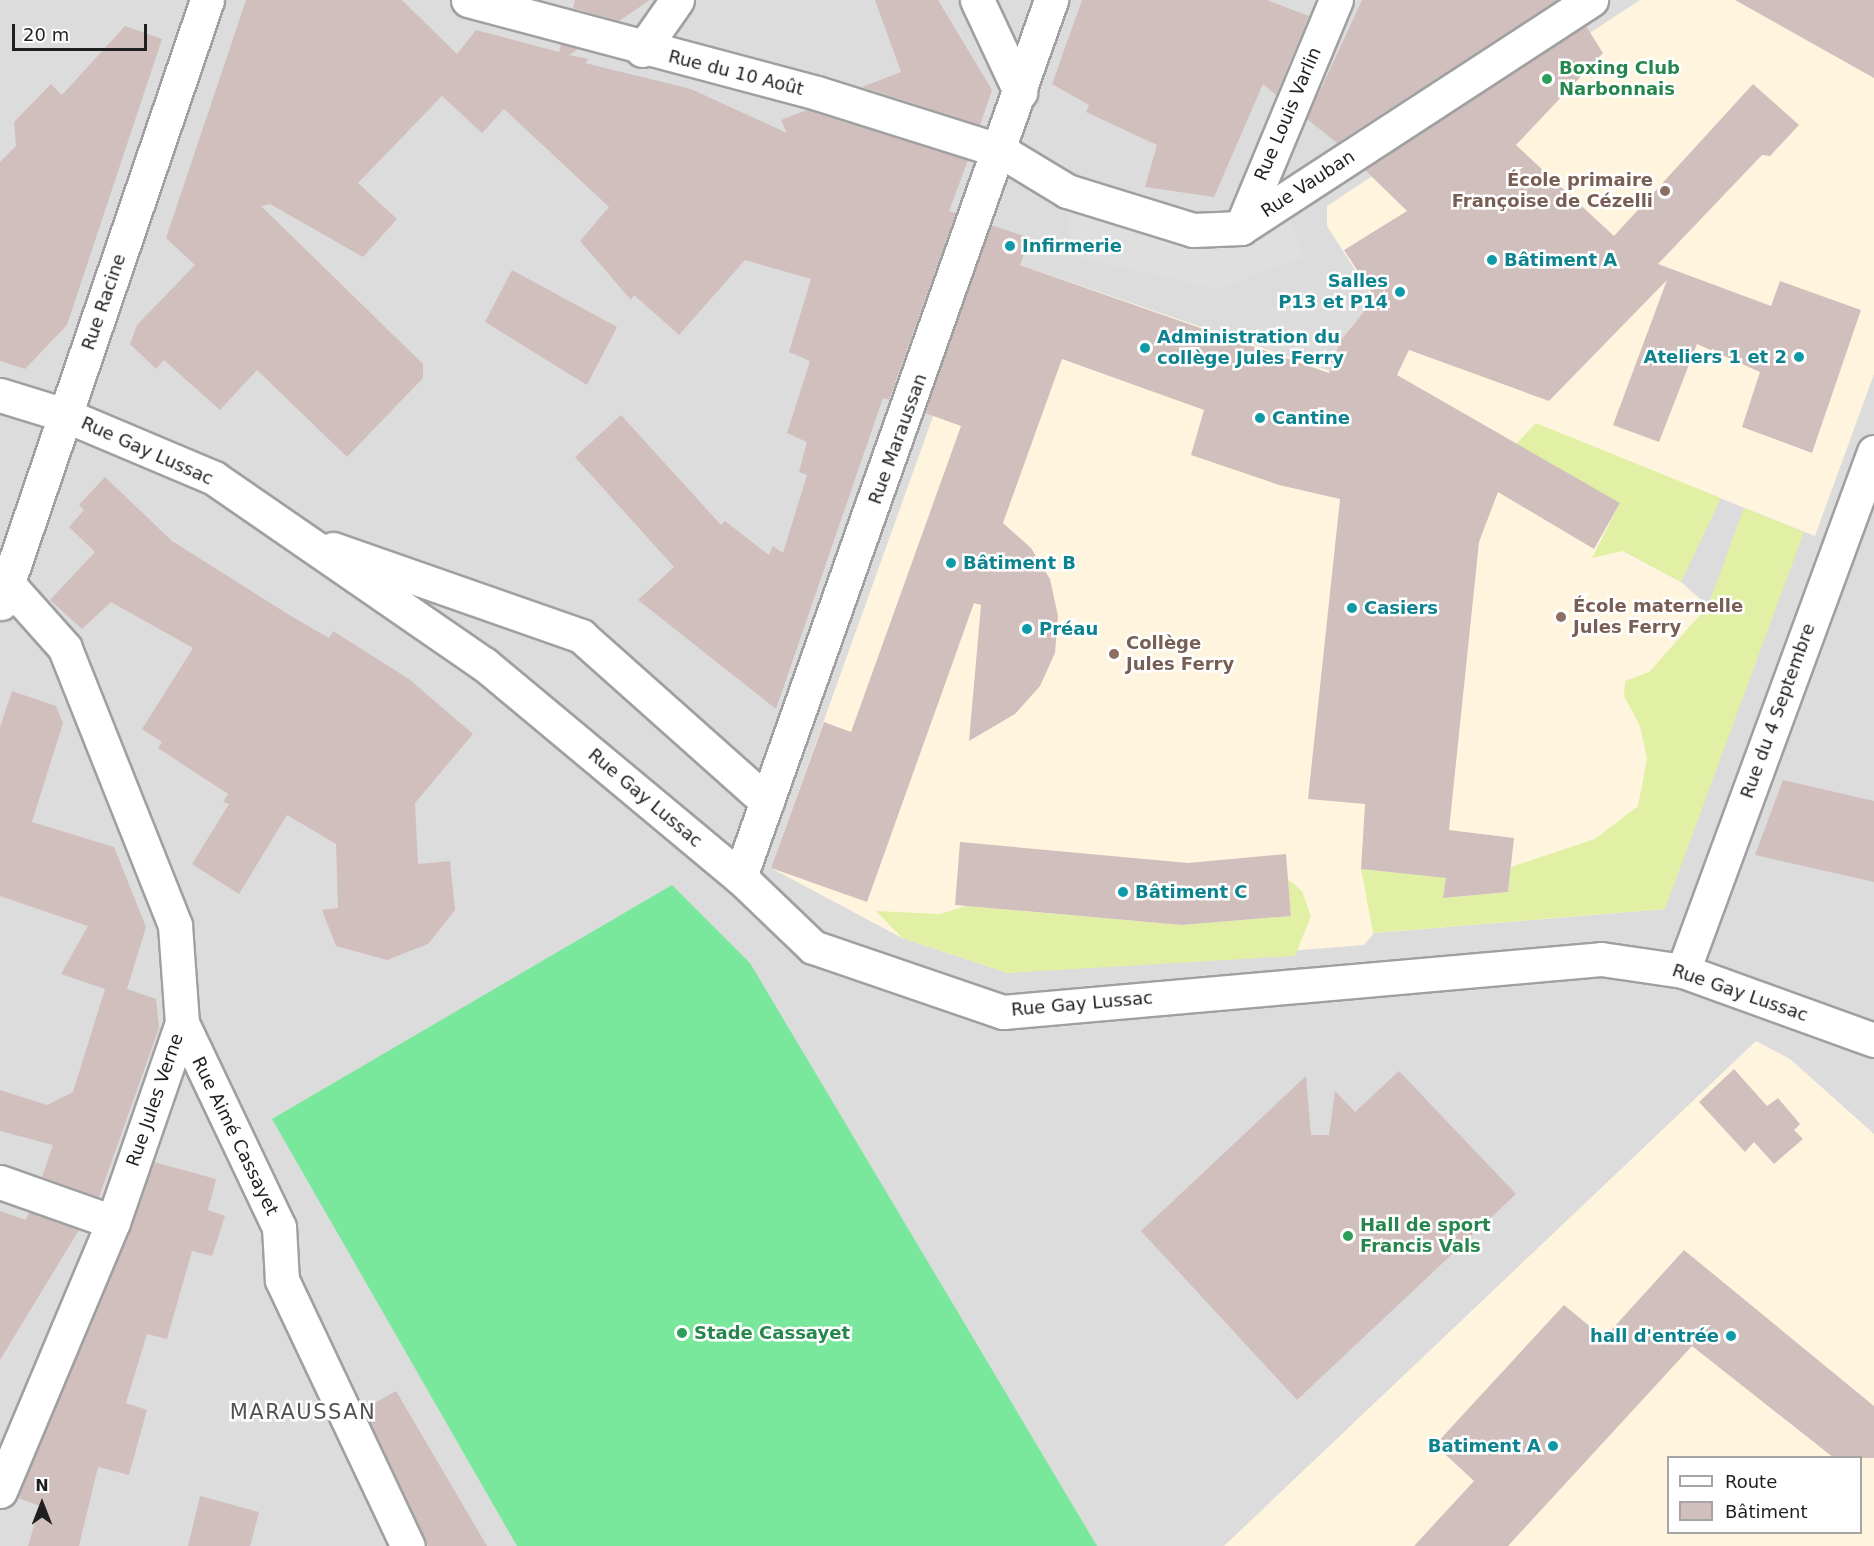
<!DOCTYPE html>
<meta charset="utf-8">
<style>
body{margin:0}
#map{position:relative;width:1874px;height:1546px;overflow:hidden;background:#f1e9e4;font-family:"DejaVu Sans",sans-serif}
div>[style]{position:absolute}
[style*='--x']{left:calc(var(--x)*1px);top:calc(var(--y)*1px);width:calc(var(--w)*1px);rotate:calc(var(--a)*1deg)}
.residential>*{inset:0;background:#dddcdc}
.education>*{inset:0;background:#fff5df}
.grass>*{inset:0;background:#e1f0a5}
.pitch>*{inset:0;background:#7ae89c}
.parking>*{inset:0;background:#dfdfdf}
.building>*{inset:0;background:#d1bfbd}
.roads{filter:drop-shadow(2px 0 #a0a0a0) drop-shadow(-2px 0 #a0a0a0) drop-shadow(0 2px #a0a0a0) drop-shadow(0 -2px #a0a0a0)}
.minor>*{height:33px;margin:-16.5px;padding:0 16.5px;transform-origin:16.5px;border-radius:16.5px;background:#fff}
.dots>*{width:16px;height:16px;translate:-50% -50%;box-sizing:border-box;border:3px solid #fff;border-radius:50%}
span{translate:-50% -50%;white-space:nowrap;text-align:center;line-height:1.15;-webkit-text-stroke:5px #fff;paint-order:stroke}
.leisure-label{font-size:18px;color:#27864d;font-weight:700}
.left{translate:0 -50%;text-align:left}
.street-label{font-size:18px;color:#1f1f1f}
.education-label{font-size:18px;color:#785e54;font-weight:700}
.right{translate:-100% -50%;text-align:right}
.culture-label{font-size:18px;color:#0d838f;font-weight:700}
.quarter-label{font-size:21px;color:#525252;letter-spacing:1.5px}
.legend{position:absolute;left:1667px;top:1456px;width:195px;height:78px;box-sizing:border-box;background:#fff;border:2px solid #a5a5a5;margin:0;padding:8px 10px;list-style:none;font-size:18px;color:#1f1f1f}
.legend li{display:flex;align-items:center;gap:12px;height:30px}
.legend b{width:30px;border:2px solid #a5a5a5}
.north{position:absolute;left:12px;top:1474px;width:60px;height:60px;-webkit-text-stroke:4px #fff;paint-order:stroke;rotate:0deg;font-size:16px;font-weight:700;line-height:24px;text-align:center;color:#1f1f1f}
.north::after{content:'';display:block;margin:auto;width:21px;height:27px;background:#1f1f1f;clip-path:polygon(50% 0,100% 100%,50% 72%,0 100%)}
.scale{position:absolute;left:12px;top:24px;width:135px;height:27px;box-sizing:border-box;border:3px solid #1f1f1f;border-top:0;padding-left:8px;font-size:18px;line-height:21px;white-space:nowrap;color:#1f1f1f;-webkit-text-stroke:4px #fff;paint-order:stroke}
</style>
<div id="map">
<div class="residential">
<div style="clip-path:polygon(evenodd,0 0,1874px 0,1874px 1546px,0 1546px,0 0,1668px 1458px,1860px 1458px,1860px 1532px,1668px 1532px,1668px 1458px)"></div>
</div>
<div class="education">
<div style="clip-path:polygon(1640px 0,1862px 0,1874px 7px,1874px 374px,1815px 536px,1657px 473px,1623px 551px,1681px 582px,1708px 606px,1665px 909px,1374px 933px,1364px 945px,1008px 973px,902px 938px,771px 868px,991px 255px,1330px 371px,1340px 341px,1356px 321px,1379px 307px,1327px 226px,1327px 206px)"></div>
<div style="clip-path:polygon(evenodd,1756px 1041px,1790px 1059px,1874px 1134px,1874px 1546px,1224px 1546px,1756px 1041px,1668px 1458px,1860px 1458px,1860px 1532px,1668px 1532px,1668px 1458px)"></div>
</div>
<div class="grass">
<div style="clip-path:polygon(1536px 423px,1721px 498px,1681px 582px,1623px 551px,1592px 558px,1620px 503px,1515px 445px)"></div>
<div style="clip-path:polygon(1744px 508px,1804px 532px,1665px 909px,1373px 933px,1361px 869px,1446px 878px,1444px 898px,1508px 892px,1511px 867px,1595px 839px,1638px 806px,1647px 759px,1640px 726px,1624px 696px,1625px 681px,1649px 672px,1708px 606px)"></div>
<div style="clip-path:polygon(1288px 879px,1302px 891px,1311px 916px,1295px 956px,1008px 973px,902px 938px,876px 911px,940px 914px,966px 906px,1182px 925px,1291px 916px)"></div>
</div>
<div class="pitch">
<div style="clip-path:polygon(672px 885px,750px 963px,1097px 1546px,517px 1546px,272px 1119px)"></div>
</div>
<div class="parking">
<div style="clip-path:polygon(1067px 191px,1193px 230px,1283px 201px,1304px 256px,1217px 289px,1070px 255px)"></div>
</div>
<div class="building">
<div style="clip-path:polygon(246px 0,402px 0,457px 54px,476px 30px,559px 52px,561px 44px,578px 49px,569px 55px,589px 59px,585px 63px,691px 89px,787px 133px,781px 120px,807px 110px,968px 160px,949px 211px,956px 213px,889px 400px,883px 398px,776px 709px,638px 600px,674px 567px,575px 457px,621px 415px,721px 525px,725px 521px,769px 555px,773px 546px,783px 553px,807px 475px,799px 472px,807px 442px,787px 433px,810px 361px,789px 352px,811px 279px,745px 260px,679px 335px,634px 295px,631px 300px,580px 241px,609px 207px,504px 109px,482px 133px,442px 96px,358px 183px,397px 219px,363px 257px,270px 204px,261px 206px,423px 364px,423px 378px,347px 457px,257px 370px,220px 410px,164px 360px,156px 369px,130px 344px,137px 325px,195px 265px,166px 238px)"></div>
<div style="clip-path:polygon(575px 0,650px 0,619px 21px,573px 8px)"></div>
<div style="clip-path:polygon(875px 0,938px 0,992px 90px,980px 125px,862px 87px,901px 72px)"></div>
<div style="clip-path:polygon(1082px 0,1267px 0,1309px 16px,1276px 95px,1263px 84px,1214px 197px,1145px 187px,1157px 145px,1086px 112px,1089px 105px,1052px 84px)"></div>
<div style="clip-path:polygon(1362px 0,1557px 0,1337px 143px,1307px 119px)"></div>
<div style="clip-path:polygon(1735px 0,1874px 0,1874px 78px,1808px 41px)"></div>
<div style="clip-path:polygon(125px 26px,162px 39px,67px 325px,25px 369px,0 361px,0 162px,16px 146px,14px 122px,51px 84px,62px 95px)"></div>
<div style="clip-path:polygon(1586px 26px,1603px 53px,1516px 145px,1614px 236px,1753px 84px,1799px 125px,1770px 156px,1762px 155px,1658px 264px,1771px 306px,1780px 281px,1861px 310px,1812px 453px,1742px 427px,1760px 372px,1697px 344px,1659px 442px,1613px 425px,1667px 280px,1549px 401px,1409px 350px,1397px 375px,1620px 503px,1594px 549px,1498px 492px,1479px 542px,1449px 830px,1514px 838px,1508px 892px,1443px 898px,1446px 878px,1361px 869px,1365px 804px,1308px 799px,1340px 499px,1279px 485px,1191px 455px,1204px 410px,1062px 359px,1003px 523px,1031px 548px,1050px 579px,1058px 616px,1055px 653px,1040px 686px,1015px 714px,969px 741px,981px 605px,974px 603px,867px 902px,771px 868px,824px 722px,851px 732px,961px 426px,925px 413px,991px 225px,1030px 238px,1020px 265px,1329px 373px,1340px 341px,1375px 298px,1344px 250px,1407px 211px,1365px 170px)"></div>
<div style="clip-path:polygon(512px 270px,617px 327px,587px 385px,485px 322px)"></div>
<div style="clip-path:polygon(105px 477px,172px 541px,291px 616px,329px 638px,333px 631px,409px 679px,473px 734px,415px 803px,418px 864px,450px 861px,455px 910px,428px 944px,387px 960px,336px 946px,322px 910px,338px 908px,336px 844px,287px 815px,239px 894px,192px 864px,229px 804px,223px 802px,228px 794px,158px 748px,162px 742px,142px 729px,193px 648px,111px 602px,82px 629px,50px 600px,95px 552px,69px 527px,84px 510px,79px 505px)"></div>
<div style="clip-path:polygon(12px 691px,56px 706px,63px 723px,32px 822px,114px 847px,146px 927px,127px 989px,156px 999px,159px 1028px,99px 1197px,42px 1177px,53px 1145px,0 1131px,0 1090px,47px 1105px,73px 1092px,105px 989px,61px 974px,88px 926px,0 896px,0 727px)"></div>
<div style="clip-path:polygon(1783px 780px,1874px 801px,1874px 882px,1755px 855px)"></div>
<div style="clip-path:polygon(960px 842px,1188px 863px,1286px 854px,1291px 916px,1182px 925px,955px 905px)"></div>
<div style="clip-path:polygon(1734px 1069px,1767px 1106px,1778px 1098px,1800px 1124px,1794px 1130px,1803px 1139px,1774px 1164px,1754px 1142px,1745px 1152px,1699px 1102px)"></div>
<div style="clip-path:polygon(1399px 1071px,1516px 1194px,1297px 1400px,1141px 1231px,1306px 1076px,1311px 1135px,1329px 1135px,1335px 1091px,1355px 1112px)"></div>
<div style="clip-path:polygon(154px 1162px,216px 1179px,208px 1210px,225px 1216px,212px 1256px,192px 1251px,167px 1339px,147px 1334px,126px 1403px,147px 1410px,129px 1475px,98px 1467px,79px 1546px,28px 1546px,40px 1506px,18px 1498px)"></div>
<div style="clip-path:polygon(0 1211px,26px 1220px,29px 1212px,79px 1230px,0 1360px)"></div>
<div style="clip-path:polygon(1684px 1250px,1874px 1406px,1874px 1458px,1834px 1458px,1692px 1346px,1508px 1546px,1414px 1546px,1474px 1481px,1435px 1445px,1469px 1408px,1564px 1305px,1604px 1338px)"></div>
<div style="clip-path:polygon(396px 1391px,487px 1546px,428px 1546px,364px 1409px)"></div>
<div style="clip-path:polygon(200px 1496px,259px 1512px,250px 1546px,188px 1546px)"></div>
</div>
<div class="roads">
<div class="minor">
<div style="--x:468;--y:0;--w:361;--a:14.9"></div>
<div style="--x:817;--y:93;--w:193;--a:17.5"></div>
<div style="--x:1001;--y:151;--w:77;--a:31.2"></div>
<div style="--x:1067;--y:191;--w:132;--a:17.2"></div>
<div style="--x:1193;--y:230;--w:48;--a:-2.4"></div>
<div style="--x:1241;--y:228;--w:418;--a:-33.1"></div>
<div style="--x:977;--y:0;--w:102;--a:64.9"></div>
<div style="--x:642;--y:50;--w:61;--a:-55"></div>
<div style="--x:1241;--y:228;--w:247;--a:-67.4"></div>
<div style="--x:0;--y:395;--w:68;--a:17.1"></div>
<div style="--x:65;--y:415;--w:162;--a:22.9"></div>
<div style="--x:214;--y:478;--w:328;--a:34.6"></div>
<div style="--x:484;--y:664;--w:333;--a:39.8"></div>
<div style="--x:740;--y:877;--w:101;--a:43.8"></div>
<div style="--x:813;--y:947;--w:201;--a:18.9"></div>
<div style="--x:1003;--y:1012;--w:600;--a:-5.06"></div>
<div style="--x:1601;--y:959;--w:83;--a:8.3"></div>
<div style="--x:1683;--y:971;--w:203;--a:19.9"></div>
<div style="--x:333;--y:549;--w:263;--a:19.3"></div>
<div style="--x:581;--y:636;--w:249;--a:41.7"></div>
<div style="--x:1;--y:603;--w:637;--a:-71.14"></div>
<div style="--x:740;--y:877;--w:931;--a:-70.47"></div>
<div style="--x:1683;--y:971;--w:553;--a:-69.8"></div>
<div style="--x:182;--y:1023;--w:226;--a:64.6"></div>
<div style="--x:279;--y:1227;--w:53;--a:86.8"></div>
<div style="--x:282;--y:1280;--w:294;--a:64.7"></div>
<div style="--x:0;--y:1182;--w:120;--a:19.5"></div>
<div style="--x:0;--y:1491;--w:292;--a:-67.2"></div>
<div style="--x:113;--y:1222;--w:211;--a:-70.9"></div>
<div style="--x:182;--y:1023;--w:98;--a:-94.1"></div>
<div style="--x:175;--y:925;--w:298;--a:-111.7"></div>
<div style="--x:65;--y:648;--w:87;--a:-131.7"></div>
</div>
</div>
<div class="dots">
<div style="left:1547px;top:79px;background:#2e9e5b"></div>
<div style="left:1665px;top:191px;background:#8d6e63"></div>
<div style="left:1010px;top:246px;background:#0f9aa8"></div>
<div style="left:1492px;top:260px;background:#0f9aa8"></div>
<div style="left:1400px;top:292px;background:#0f9aa8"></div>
<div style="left:1145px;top:348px;background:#0f9aa8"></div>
<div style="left:1799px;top:357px;background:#0f9aa8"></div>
<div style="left:1260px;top:418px;background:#0f9aa8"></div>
<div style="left:951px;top:563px;background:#0f9aa8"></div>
<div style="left:1352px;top:608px;background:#0f9aa8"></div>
<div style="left:1561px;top:617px;background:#8d6e63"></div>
<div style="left:1027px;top:629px;background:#0f9aa8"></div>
<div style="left:1114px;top:654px;background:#8d6e63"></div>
<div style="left:1123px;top:892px;background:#0f9aa8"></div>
<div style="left:1348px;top:1236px;background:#2e9e5b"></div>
<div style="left:682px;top:1333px;background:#2e9e5b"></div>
<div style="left:1731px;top:1336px;background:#0f9aa8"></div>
<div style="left:1553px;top:1446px;background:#0f9aa8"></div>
</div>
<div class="leisure-label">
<span class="left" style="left:1559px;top:79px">Boxing Club<br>Narbonnais</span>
<span class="left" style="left:1360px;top:1236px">Hall de sport<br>Francis Vals</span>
<span class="left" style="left:694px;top:1333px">Stade Cassayet</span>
</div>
<div class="street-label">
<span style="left:736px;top:73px;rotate:14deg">Rue du 10 Août</span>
<span style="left:1288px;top:114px;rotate:-67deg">Rue Louis Varlin</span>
<span style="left:1308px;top:184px;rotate:-33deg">Rue Vauban</span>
<span style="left:104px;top:302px;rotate:-71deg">Rue Racine</span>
<span style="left:898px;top:439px;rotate:-70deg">Rue Maraussan</span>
<span style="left:147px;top:451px;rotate:24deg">Rue Gay Lussac</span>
<span style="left:1778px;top:711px;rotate:-70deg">Rue du 4 Septembre</span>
<span style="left:645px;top:798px;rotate:40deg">Rue Gay Lussac</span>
<span style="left:1740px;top:993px;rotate:19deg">Rue Gay Lussac</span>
<span style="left:1082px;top:1004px;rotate:-5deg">Rue Gay Lussac</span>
<span style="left:155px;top:1100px;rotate:-71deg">Rue Jules Verne</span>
<span style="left:235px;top:1136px;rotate:64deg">Rue Aimé Cassayet</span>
</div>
<div class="education-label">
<span class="right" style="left:1653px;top:191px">École primaire<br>Françoise de Cézelli</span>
<span class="left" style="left:1573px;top:617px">École maternelle<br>Jules Ferry</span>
<span class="left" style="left:1126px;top:654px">Collège<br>Jules Ferry</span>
</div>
<div class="culture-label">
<span class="left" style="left:1022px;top:246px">Infirmerie</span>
<span class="left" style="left:1504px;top:260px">Bâtiment A</span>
<span class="right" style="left:1388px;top:292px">Salles<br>P13 et P14</span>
<span class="left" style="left:1157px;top:348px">Administration du<br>collège Jules Ferry</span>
<span class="right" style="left:1787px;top:357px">Ateliers 1 et 2</span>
<span class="left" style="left:1272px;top:418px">Cantine</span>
<span class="left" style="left:963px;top:563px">Bâtiment B</span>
<span class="left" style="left:1364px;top:608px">Casiers</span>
<span class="left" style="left:1039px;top:629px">Préau</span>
<span class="left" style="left:1135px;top:892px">Bâtiment C</span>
<span class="right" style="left:1719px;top:1336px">hall d'entrée</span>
<span class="right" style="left:1541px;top:1446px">Batiment A</span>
</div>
<div class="quarter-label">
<span style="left:303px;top:1412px">MARAUSSAN</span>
</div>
<ul class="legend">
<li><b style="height:8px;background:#fff"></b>Route</li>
<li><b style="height:16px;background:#d1bfbd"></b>Bâtiment</li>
</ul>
<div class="north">N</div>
<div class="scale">20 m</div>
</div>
